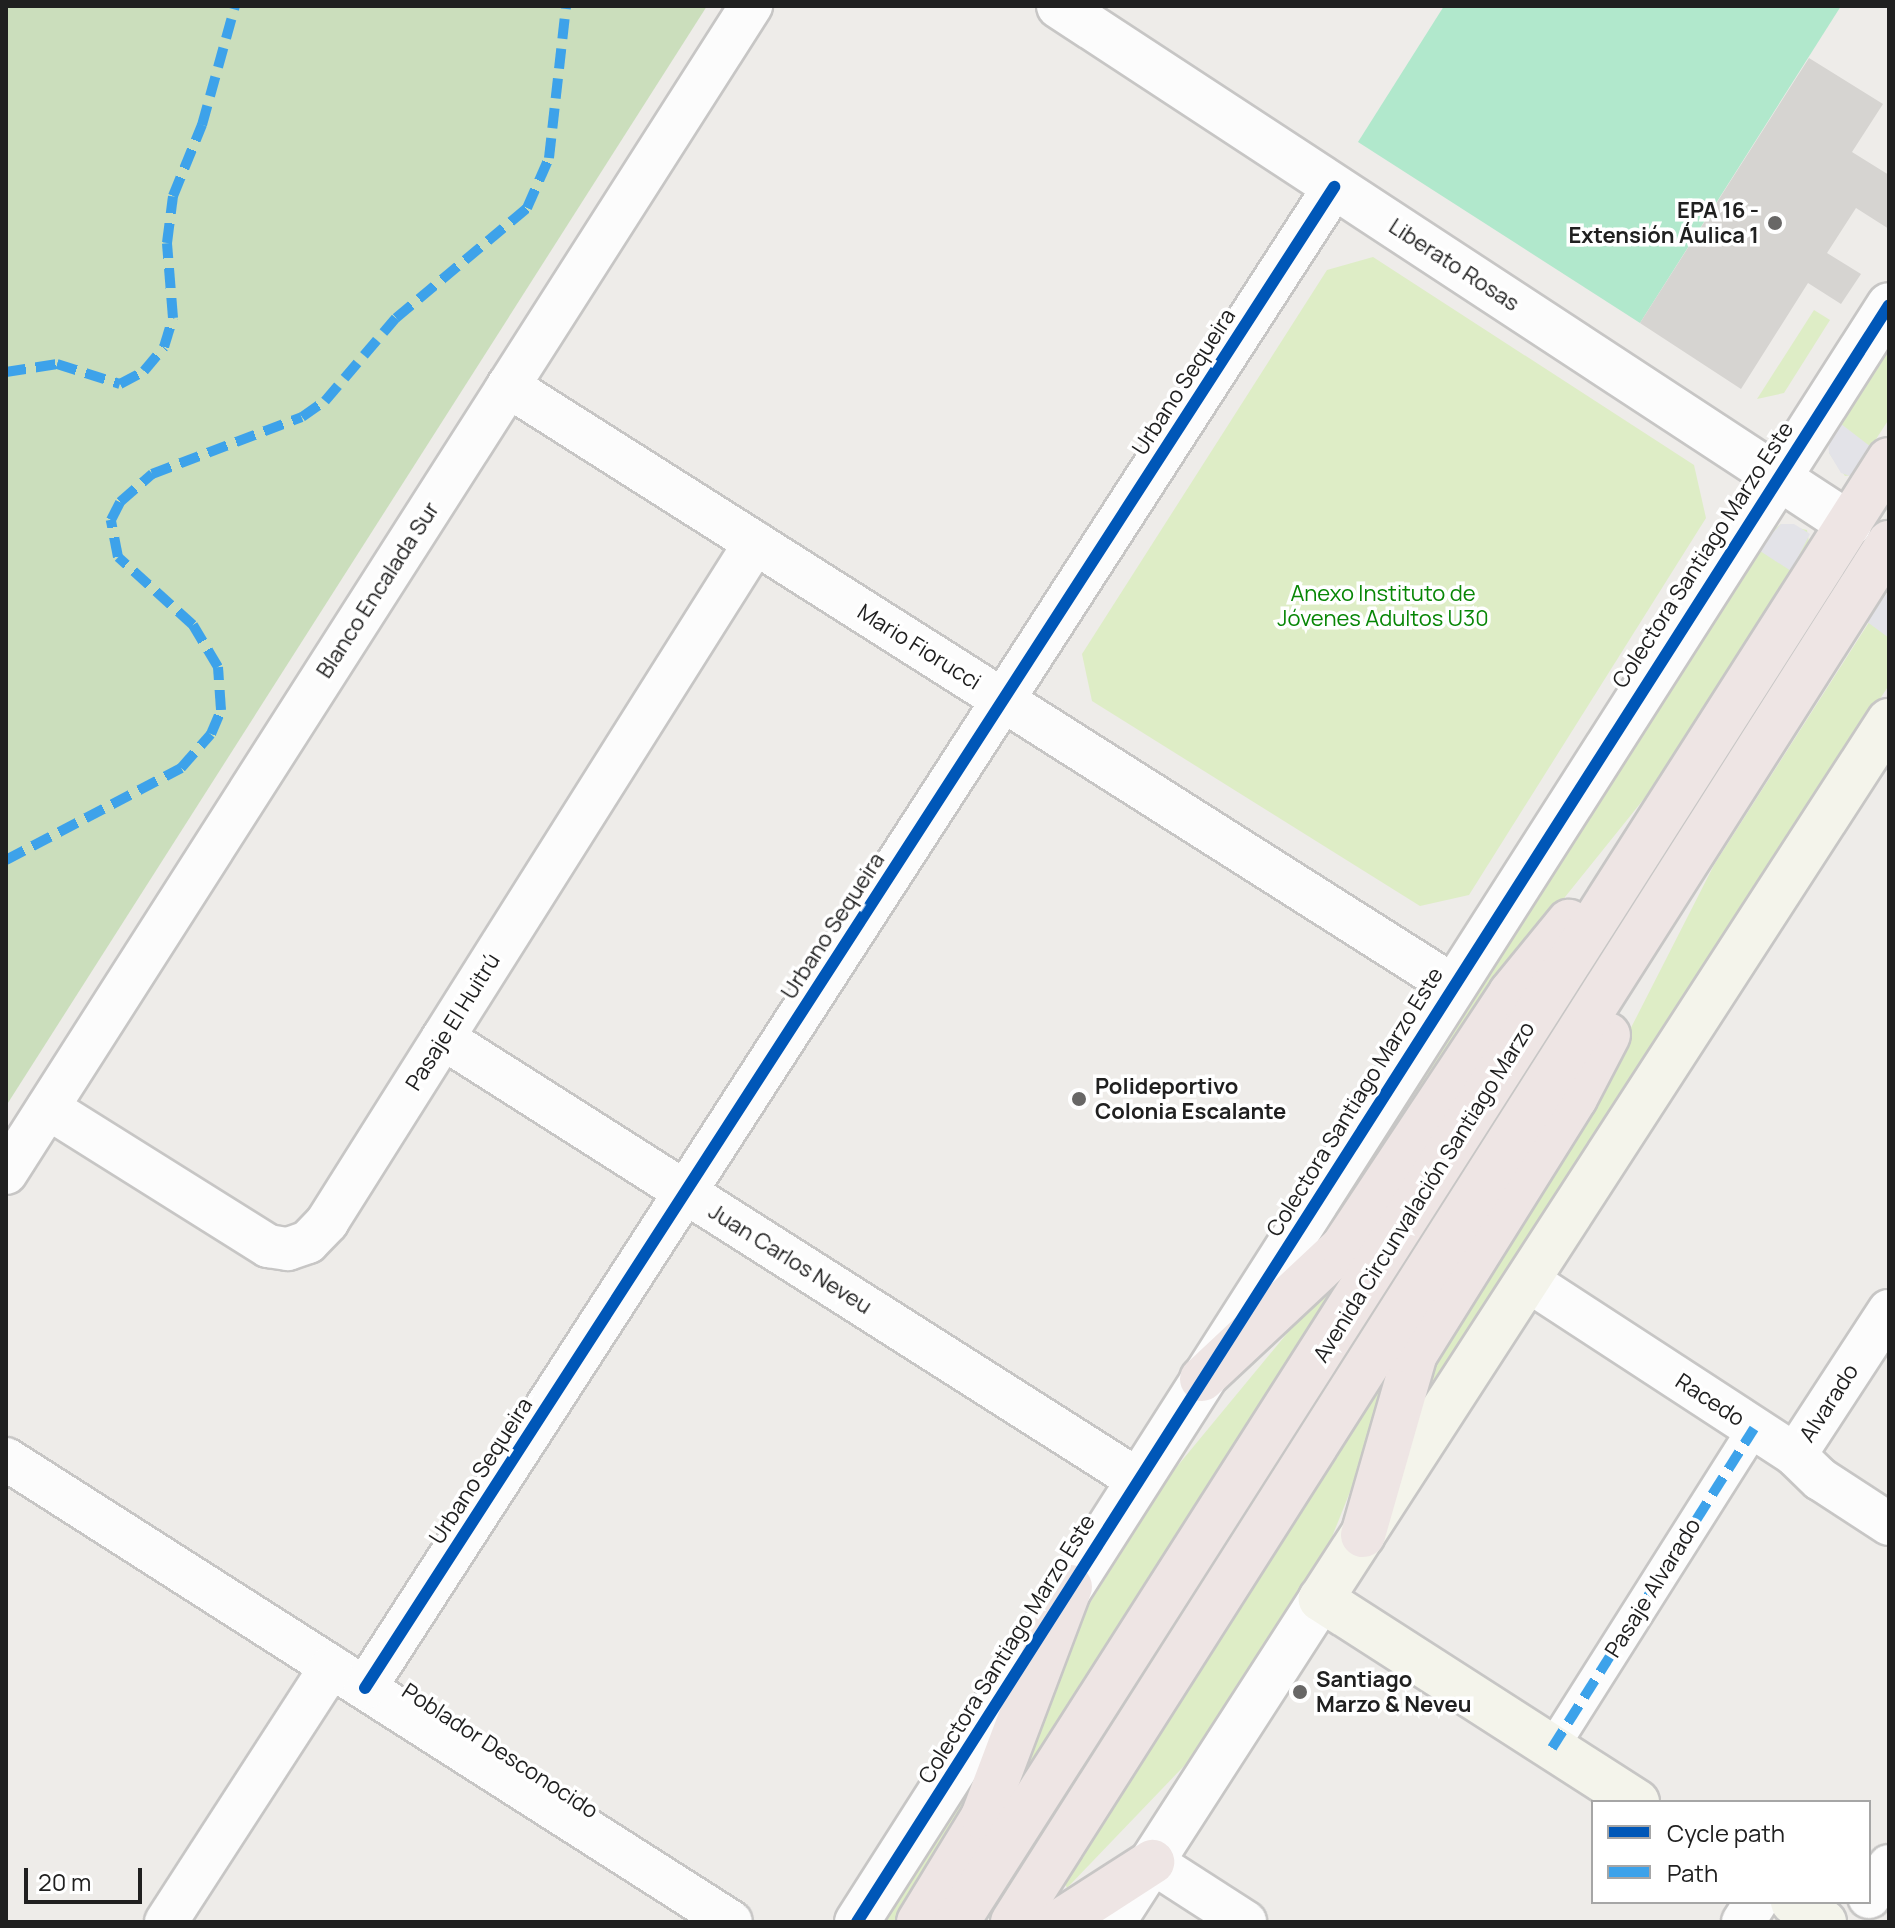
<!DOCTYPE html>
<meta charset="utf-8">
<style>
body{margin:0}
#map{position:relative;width:1895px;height:1928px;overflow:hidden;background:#eeece9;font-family:Manrope,sans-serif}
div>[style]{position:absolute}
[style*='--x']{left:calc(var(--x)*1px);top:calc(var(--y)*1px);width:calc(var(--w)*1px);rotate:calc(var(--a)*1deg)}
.grass>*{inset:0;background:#deedc6}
.forest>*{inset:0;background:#cbdebc}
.pitch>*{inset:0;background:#b1e8cc}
.plaza>*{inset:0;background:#e3e3e8}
.building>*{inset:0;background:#d6d4d1}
.roads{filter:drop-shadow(2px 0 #c7c6c5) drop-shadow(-2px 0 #c7c6c5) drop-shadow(0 2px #c7c6c5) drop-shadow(0 -2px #c7c6c5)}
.pedestrian>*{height:32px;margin:-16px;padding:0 16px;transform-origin:16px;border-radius:16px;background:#fcfcfc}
.minor>*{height:42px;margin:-21px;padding:0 21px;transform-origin:21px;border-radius:21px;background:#fcfcfc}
.tertiary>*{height:44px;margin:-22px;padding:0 22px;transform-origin:22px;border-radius:22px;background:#fcfcfc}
.secondary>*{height:44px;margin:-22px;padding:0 22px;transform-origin:22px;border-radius:22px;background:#f4f4eb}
.trunk>*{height:44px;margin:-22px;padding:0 22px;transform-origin:22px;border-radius:22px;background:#eee5e4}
.quiet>*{height:10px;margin-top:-5px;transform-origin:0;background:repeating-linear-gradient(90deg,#3da2ea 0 20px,transparent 0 30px)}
.cycleway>*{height:12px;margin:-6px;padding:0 6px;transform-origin:6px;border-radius:6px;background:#0057b8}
.dots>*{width:22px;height:22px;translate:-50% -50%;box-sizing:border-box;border:4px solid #fff;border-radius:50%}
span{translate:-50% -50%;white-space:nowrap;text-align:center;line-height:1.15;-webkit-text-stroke:7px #fff;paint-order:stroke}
.poi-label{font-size:22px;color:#202020;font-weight:700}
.right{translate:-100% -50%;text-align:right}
.left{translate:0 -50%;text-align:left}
.street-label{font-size:22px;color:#202020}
.park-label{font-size:22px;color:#078605}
.frame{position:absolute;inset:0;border:8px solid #202020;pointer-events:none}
.legend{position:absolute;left:1591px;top:1800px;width:280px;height:104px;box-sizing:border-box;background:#fff;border:2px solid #a6a6a6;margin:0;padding:10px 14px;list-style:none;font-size:24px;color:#202020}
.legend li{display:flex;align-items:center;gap:16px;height:40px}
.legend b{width:40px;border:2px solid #a6a6a6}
.scale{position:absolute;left:24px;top:1868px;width:118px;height:36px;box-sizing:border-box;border:4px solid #202020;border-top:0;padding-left:10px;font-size:24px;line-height:28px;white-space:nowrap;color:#202020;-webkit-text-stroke:6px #fff;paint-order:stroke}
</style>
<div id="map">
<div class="grass">
<div style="clip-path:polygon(1373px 257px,1694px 465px,1706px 518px,1469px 895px,1420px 906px,1092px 701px,1082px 654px,1327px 270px)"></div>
<div style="clip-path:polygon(1814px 310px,1830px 320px,1784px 393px,1757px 399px)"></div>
<div style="clip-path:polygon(1889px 339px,1889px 419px,1853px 475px,1845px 476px,1829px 453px,1830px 433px)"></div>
<div style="clip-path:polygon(1781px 524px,1807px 530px,1809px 542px,1672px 764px,1516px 958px,1324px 1247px,1317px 1242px,1764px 537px)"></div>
<div style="clip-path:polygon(1889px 591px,1889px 685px,1424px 1403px,1429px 1363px,1612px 1065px,1714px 865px)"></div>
<div style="clip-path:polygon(1339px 1278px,1017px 1792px,1009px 1788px,1083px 1614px,1170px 1475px,1332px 1279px)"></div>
<div style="clip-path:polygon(1383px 1384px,1391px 1389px,1324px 1557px,1208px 1741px,1067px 1888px,1065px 1884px)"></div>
<div style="clip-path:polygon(983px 1765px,987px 1765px,903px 1922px,882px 1922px)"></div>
</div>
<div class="forest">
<div style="clip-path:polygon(6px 6px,707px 6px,6px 1106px)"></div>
</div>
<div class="pitch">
<div style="clip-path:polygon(1444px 6px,1841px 6px,1640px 323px,1358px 142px)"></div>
</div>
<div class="plaza">
<div style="clip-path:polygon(1836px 420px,1871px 447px,1850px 476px,1841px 473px,1829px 453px,1828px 440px)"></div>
<div style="clip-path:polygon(1781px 524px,1794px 524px,1810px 534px,1791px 571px,1757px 549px)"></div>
<div style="clip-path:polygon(1889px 591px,1889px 638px,1866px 621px)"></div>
</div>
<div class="building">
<div style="clip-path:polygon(1809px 58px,1883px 104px,1852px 152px,1889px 175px,1889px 229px,1856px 208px,1827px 253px,1861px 274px,1841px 304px,1808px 283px,1741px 389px,1640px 323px)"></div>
</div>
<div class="roads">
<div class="pedestrian">
<div style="--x:1552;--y:1748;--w:378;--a:-57.7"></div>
</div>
<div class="minor">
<div style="--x:508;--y:386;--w:1118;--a:32.4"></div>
<div style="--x:443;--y:1038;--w:824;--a:32.46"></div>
<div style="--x:48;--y:1108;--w:260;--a:32.1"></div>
<div style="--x:268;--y:1246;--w:20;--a:9"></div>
<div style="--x:288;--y:1249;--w:21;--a:-19"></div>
<div style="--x:308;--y:1242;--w:28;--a:-46"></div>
<div style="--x:327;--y:1222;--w:803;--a:-57.78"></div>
<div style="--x:6;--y:1173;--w:1385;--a:-57.45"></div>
<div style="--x:1527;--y:1280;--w:320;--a:33.1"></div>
<div style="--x:1795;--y:1455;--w:35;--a:44"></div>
<div style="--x:1820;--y:1479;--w:82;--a:33.1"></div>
<div style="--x:1795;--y:1455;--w:172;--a:-56.9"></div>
<div style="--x:6;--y:1459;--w:860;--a:32.56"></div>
<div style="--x:365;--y:1688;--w:1787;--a:-57.15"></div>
<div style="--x:1152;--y:1862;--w:111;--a:32.8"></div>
<div style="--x:1869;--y:1897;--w:37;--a:-57"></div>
<div style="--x:166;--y:1922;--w:304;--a:-57.1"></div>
<div style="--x:1743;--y:1922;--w:24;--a:-57"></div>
</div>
<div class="tertiary">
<div style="--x:1059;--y:6;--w:945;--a:33.25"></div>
<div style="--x:857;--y:1922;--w:1918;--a:-57.45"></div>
<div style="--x:1113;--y:1922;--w:384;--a:-57.2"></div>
</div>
<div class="secondary">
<div style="--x:1637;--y:1802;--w:376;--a:-147.3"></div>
<div style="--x:1321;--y:1599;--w:1046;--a:-57.1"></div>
<div style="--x:1793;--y:1902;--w:37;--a:33"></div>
</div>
<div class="trunk">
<div style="--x:1202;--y:1379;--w:193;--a:-43.1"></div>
<div style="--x:1343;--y:1247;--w:305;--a:-56.5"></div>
<div style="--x:1511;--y:993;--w:92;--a:-50.8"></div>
<div style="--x:1363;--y:1535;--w:188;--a:-74"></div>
<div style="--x:1415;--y:1354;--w:302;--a:-58"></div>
<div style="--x:1575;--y:1098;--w:71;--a:-62.4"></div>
<div style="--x:919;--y:1922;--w:123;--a:-58.6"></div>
<div style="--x:983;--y:1817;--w:246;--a:-69.3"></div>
<div style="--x:957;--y:1922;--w:1734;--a:-57.48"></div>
<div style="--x:1013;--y:1922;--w:1634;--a:-57.57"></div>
<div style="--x:1059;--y:1922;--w:111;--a:-32.8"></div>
</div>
</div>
<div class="quiet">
<div style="--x:6;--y:372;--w:52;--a:-8.9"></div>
<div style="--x:57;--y:364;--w:66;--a:17.6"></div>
<div style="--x:120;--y:384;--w:27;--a:-28"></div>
<div style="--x:144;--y:371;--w:31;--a:-50"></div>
<div style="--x:164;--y:347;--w:30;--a:-73"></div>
<div style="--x:173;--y:318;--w:75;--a:-94.6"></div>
<div style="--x:167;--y:243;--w:47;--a:-82.7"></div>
<div style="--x:173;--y:196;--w:77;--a:-67.8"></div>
<div style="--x:202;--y:125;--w:123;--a:-74.5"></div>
<div style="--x:6;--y:860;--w:198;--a:-27.7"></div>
<div style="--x:181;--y:768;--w:45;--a:-48.6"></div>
<div style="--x:211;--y:734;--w:26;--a:-67"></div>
<div style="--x:221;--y:710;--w:43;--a:-94"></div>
<div style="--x:218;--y:667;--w:49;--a:-120.8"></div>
<div style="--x:193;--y:625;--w:101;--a:-137.8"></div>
<div style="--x:118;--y:557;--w:38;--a:-101"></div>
<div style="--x:111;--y:520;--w:20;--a:-63"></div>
<div style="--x:120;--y:502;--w:43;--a:-41.2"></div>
<div style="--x:152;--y:474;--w:160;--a:-20.8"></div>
<div style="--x:302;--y:417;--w:28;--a:-35"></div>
<div style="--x:325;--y:401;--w:109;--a:-49.5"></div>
<div style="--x:396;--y:318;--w:171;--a:-40"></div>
<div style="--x:527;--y:208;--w:55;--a:-66.3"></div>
<div style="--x:549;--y:158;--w:153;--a:-83.6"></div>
<div style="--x:1552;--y:1748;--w:378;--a:-57.7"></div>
</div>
<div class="cycleway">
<div style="--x:365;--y:1688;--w:1787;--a:-57.15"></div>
<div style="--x:857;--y:1922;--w:1918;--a:-57.45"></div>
</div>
<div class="dots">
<div style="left:1775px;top:223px;background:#686766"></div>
<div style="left:1079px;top:1099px;background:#686766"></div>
<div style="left:1300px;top:1692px;background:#686766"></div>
</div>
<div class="poi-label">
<span class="right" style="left:1759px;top:223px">EPA 16 -<br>Extensión Áulica 1</span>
<span class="left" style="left:1095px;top:1099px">Polideportivo<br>Colonia Escalante</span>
<span class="left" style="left:1316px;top:1692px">Santiago<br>Marzo &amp; Neveu</span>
</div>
<div class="street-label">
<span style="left:1454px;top:265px;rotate:33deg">Liberato Rosas</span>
<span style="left:1184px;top:382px;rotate:-57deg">Urbano Sequeira</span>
<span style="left:1703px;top:555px;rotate:-57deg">Colectora Santiago Marzo Este</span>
<span style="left:378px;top:590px;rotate:-57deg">Blanco Encalada Sur</span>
<span style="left:919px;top:647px;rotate:32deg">Mario Fiorucci</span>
<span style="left:833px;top:926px;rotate:-57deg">Urbano Sequeira</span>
<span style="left:453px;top:1022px;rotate:-58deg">Pasaje El Huitrú</span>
<span style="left:1355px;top:1102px;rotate:-58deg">Colectora Santiago Marzo Este</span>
<span style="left:1424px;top:1192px;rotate:-58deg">Avenida Circunvalación Santiago Marzo</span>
<span style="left:790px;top:1259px;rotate:32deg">Juan Carlos Neveu</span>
<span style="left:1710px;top:1400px;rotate:33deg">Racedo</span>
<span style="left:1829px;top:1403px;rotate:-57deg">Alvarado</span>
<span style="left:481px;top:1471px;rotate:-57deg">Urbano Sequeira</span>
<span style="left:1653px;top:1588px;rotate:-58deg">Pasaje Alvarado</span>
<span style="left:1007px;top:1649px;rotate:-58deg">Colectora Santiago Marzo Este</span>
<span style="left:500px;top:1751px;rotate:33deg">Poblador Desconocido</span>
</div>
<div class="park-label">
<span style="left:1383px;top:606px">Anexo Instituto de<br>Jóvenes Adultos U30</span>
</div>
<div class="frame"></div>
<ul class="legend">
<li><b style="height:10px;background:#0057b8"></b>Cycle path</li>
<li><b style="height:10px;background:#3da2ea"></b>Path</li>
</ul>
<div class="scale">20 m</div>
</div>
